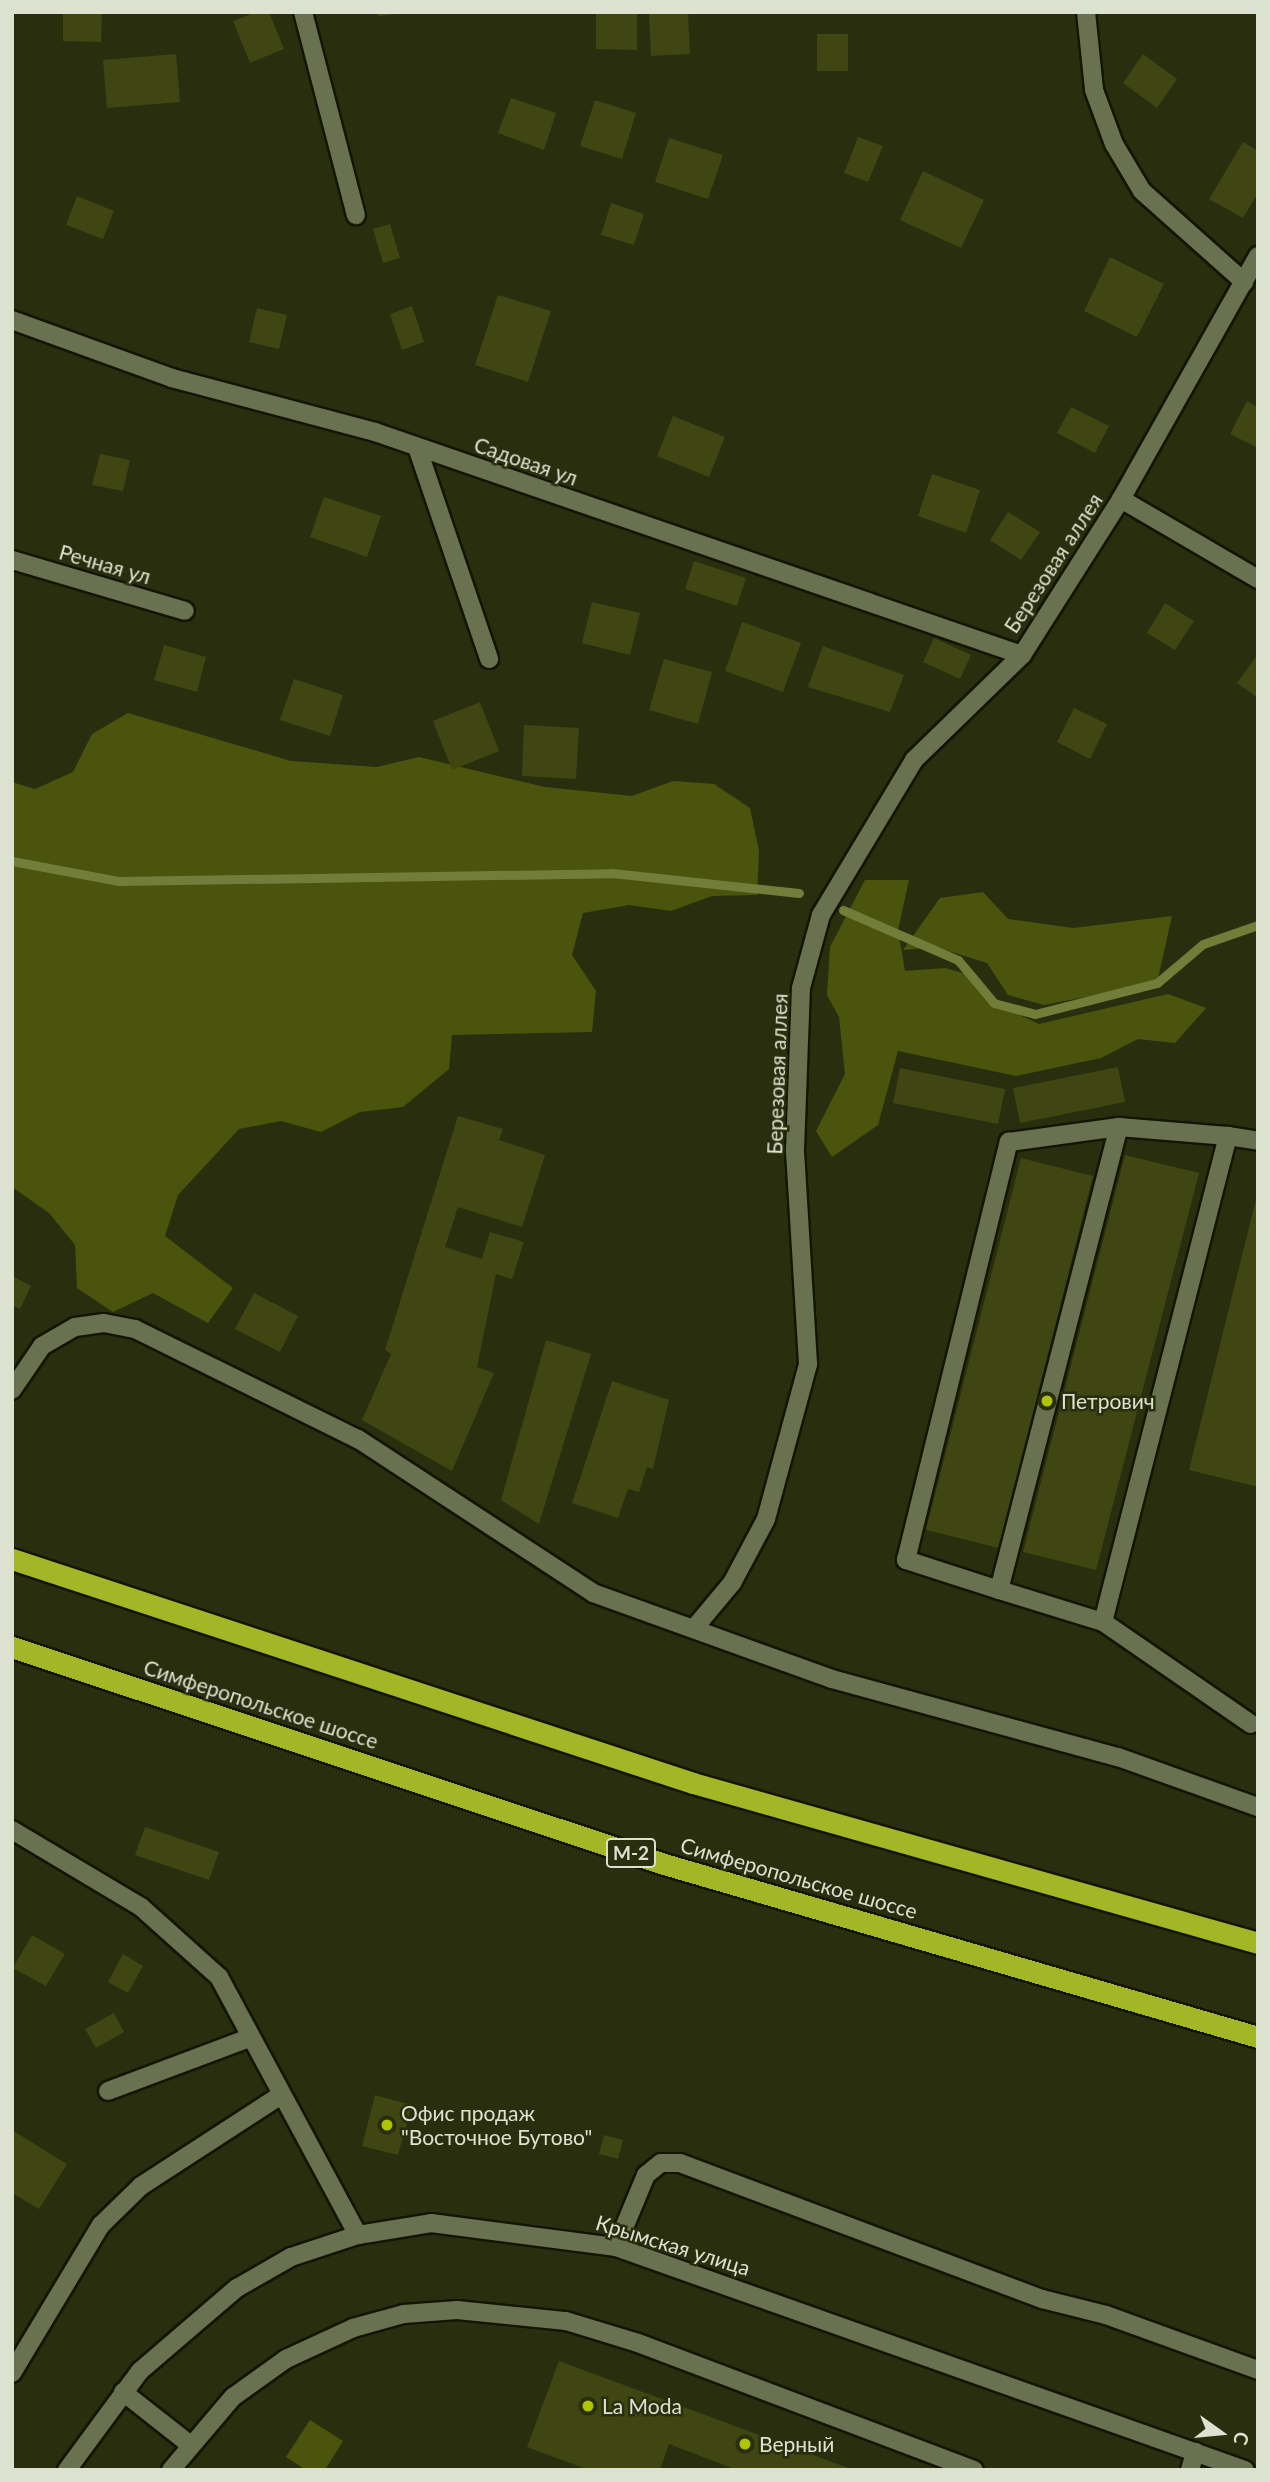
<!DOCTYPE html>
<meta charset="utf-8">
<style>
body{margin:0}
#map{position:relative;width:1270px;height:2482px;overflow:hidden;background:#292e0f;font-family:Lato,sans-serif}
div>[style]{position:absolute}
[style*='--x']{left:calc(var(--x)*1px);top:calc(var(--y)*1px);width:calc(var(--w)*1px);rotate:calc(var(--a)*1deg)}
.green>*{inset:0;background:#4b540c}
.stream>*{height:9px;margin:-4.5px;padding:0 4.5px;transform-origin:4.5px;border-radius:4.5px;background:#727d3a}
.building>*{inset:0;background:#3f4611}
.roads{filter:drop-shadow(2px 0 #121600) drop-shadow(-2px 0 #121600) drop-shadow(0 2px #121600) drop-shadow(0 -2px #121600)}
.minor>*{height:18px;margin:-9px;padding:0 9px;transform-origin:9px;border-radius:9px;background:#6a7150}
.highway>*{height:21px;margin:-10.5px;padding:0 10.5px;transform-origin:10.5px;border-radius:10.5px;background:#a3b626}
.dots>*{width:19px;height:19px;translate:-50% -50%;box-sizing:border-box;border:4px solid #292e0f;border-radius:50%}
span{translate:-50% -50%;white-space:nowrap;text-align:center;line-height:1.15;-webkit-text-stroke:5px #292e0f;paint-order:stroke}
.shield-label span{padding:2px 5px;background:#292e0f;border:2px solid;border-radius:5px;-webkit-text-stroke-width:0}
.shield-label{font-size:19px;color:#dde1cf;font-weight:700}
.street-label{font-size:21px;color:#dde1cf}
.poi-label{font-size:21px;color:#dde1cf}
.left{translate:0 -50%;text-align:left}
.frame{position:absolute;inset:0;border:14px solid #dde1cf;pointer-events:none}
.north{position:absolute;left:1186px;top:2398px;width:70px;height:70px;-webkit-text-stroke:5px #292e0f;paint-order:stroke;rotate:105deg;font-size:19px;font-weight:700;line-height:28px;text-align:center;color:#dde1cf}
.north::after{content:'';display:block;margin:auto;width:24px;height:32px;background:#dde1cf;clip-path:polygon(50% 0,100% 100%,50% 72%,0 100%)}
</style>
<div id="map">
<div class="green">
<div style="clip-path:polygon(128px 713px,291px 761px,377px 767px,419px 757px,545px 787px,632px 796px,673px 781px,714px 784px,750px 808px,759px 851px,757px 895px,712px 896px,671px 911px,629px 905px,583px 913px,572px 955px,596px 991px,592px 1032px,452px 1035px,449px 1069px,403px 1107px,360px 1112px,321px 1132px,281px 1121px,239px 1129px,178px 1195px,165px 1236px,233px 1288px,208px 1323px,153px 1293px,113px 1312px,77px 1288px,75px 1245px,49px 1213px,12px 1187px,12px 782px,35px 789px,73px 772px,92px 734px)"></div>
<div style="clip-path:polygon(865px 880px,909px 880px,898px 930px,905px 971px,945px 968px,977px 977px,994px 1003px,1039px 1024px,1168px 994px,1206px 1008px,1175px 1043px,1138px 1039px,1101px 1058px,1016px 1076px,898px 1051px,878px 1125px,832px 1157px,816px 1131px,845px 1074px,839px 1017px,827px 995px,830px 947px)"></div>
<div style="clip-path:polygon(983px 892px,1008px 919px,1073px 928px,1172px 916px,1157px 983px,1044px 1005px,1008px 995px,987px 963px,936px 947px,903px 950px,940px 898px)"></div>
<div style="clip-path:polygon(310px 2420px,343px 2441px,325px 2470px,306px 2470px,286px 2457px)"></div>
</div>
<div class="stream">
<div style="--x:12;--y:861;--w:109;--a:10.6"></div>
<div style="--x:119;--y:881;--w:493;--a:-0.9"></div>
<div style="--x:612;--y:873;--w:188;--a:6.1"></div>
<div style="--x:843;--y:910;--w:125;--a:23.5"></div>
<div style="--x:958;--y:960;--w:56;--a:50.1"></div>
<div style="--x:994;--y:1003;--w:42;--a:15"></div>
<div style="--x:1035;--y:1014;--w:126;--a:-14.3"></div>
<div style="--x:1157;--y:983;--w:60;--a:-40.3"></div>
<div style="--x:1203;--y:944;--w:58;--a:-19.1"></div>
</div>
<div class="building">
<div style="clip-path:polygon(63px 12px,102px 12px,101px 42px,63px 41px)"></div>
<div style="clip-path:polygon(256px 12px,269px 12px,284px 49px,250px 63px,233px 21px)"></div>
<div style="clip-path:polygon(378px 12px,396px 12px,397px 14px,378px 16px)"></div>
<div style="clip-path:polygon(596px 12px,637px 13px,637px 50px,596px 49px)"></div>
<div style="clip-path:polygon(649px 12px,688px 12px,690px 54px,651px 56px)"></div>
<div style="clip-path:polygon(817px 34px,848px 34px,848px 71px,817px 71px)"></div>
<div style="clip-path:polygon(176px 54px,180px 102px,107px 108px,103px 60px)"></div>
<div style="clip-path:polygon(1143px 54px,1177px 79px,1157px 108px,1123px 83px)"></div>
<div style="clip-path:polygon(511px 98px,556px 113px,544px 150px,498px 133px)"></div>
<div style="clip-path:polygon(595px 100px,636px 113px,622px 159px,580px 146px)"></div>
<div style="clip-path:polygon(858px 137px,883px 146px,868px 182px,844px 173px)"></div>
<div style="clip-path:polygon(669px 138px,723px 155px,708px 199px,655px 182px)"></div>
<div style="clip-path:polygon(1243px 142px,1258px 151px,1258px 193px,1243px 218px,1209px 199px)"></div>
<div style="clip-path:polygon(923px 171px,984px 200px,961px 248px,900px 220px)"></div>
<div style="clip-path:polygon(77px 196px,114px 211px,103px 239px,66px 225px)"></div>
<div style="clip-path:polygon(611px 203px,644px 214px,634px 245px,601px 235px)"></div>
<div style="clip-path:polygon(390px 224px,400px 258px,383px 263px,373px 229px)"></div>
<div style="clip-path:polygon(1110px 257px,1164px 284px,1137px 337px,1084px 311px)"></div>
<div style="clip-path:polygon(498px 295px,551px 311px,528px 382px,475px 365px)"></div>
<div style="clip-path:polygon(412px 306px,424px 342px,402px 350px,390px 314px)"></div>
<div style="clip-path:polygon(257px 308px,287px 315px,279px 349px,249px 342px)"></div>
<div style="clip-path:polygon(1247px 401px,1258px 407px,1258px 448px,1230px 434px)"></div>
<div style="clip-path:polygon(1071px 407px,1109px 426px,1095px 453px,1057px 433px)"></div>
<div style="clip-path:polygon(673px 416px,725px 437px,709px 477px,657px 456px)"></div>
<div style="clip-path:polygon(100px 454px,130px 460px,123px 491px,92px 485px)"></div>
<div style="clip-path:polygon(932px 474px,980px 490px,966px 533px,918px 516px)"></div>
<div style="clip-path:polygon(324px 497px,381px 516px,367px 557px,310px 537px)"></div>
<div style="clip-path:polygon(1008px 512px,1040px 532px,1021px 560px,990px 540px)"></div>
<div style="clip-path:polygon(694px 561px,746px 578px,737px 606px,685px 589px)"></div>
<div style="clip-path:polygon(592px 602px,640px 613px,630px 655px,582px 643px)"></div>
<div style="clip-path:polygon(1165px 603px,1194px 621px,1175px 650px,1147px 633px)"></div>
<div style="clip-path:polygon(742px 622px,801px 643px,783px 692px,725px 671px)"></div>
<div style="clip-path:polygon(934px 638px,971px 655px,960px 679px,923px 662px)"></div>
<div style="clip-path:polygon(164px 645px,206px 657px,197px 692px,154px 680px)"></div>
<div style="clip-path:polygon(823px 646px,904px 675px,890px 712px,808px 687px)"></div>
<div style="clip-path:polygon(1258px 654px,1258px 698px,1237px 683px)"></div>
<div style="clip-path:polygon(664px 659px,712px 672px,698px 724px,649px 710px)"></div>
<div style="clip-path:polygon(294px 679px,343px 695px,330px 736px,280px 720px)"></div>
<div style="clip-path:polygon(480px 702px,499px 751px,452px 770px,433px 721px)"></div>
<div style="clip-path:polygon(1074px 708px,1107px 724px,1090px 759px,1057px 742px)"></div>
<div style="clip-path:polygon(524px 725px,579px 728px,576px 779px,522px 776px)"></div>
<div style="clip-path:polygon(1118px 1067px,1125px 1102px,1020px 1123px,1013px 1088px)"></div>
<div style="clip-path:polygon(900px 1068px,1005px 1089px,998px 1124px,893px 1103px)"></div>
<div style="clip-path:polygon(458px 1116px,503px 1129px,499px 1140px,545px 1155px,522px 1227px,458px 1207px,445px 1247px,482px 1259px,490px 1232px,524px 1242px,512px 1279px,496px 1274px,477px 1367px,494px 1373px,452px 1471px,362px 1420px,391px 1354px,385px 1350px)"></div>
<div style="clip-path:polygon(1125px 1155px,1199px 1173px,1096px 1570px,1023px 1552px)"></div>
<div style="clip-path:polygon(1021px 1158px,1093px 1176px,999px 1548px,926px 1530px)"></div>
<div style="clip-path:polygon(1257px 1195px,1258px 1195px,1258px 1487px,1189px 1470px)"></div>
<div style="clip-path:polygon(12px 1276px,31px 1286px,20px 1309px,12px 1305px)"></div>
<div style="clip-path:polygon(254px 1293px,298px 1316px,280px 1352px,235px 1329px)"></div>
<div style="clip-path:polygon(546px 1340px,591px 1354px,539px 1524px,501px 1500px)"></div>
<div style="clip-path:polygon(612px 1381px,669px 1400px,653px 1469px,647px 1467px,639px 1492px,628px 1489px,618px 1518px,572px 1503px)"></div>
<div style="clip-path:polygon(145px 1827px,219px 1852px,209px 1880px,135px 1855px)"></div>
<div style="clip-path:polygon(32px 1935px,65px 1954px,46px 1986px,13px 1968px)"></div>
<div style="clip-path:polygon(123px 1954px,143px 1966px,128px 1993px,108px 1982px)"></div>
<div style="clip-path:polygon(114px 2013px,124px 2032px,96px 2048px,85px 2029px)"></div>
<div style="clip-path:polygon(375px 2095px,412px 2105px,398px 2155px,362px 2146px)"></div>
<div style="clip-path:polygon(12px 2130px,67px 2164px,39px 2209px,12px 2193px)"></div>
<div style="clip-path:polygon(604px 2135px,623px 2140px,618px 2159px,599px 2154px)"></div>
<div style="clip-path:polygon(559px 2361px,851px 2469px,850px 2470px,737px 2470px,669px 2444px,660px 2470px,589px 2470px,527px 2447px)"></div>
</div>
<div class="roads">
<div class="minor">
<div style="--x:303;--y:12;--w:210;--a:75.4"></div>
<div style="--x:1086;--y:12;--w:78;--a:84.1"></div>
<div style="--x:1094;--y:90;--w:58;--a:69.7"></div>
<div style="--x:1114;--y:144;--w:55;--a:59.2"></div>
<div style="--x:1142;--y:191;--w:137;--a:41.7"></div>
<div style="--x:12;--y:320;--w:170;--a:19.9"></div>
<div style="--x:172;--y:378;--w:210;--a:14.9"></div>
<div style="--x:375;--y:432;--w:684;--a:19.02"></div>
<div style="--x:417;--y:447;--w:224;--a:71.2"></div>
<div style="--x:1121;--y:499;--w:159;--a:30.3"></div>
<div style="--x:12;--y:560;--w:180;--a:16.4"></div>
<div style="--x:12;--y:1390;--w:53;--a:-55.7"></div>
<div style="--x:42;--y:1346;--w:38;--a:-30"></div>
<div style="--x:75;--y:1327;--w:29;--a:-8"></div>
<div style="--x:104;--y:1323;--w:32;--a:11"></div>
<div style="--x:135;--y:1329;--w:249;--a:26.3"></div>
<div style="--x:358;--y:1439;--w:281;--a:33.2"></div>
<div style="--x:593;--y:1593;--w:254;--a:19.8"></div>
<div style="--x:832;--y:1679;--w:296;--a:15.3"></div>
<div style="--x:1118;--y:1757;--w:149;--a:19.7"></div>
<div style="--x:999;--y:1590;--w:98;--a:-162.1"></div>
<div style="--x:906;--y:1560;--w:431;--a:-76.2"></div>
<div style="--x:1009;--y:1142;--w:111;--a:-7.8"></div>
<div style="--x:1103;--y:1622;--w:109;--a:-162.9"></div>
<div style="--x:999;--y:1590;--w:478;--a:-75.5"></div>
<div style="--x:1119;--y:1127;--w:109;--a:4.7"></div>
<div style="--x:696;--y:1626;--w:56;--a:-50.1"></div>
<div style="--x:732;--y:1583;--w:72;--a:-62"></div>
<div style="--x:766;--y:1519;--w:161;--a:-74.8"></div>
<div style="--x:808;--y:1364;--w:214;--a:-93.5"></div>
<div style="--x:795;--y:1150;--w:162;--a:-87.9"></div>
<div style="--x:801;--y:988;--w:76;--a:-74.7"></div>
<div style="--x:821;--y:915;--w:181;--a:-59"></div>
<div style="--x:914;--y:760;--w:151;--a:-44.2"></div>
<div style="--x:1022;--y:655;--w:185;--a:-57.6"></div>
<div style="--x:1121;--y:499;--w:279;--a:-60.6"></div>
<div style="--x:1251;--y:1724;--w:180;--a:-145.4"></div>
<div style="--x:1103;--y:1622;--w:502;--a:-75.58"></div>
<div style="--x:1228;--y:1136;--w:30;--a:9"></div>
<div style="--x:12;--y:1830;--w:150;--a:30.8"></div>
<div style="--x:141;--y:1907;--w:105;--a:41.9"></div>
<div style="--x:219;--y:1977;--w:293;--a:61.7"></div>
<div style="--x:108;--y:2091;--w:151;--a:-20.6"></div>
<div style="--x:616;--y:2247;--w:78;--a:-67.4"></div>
<div style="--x:646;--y:2175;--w:19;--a:-39"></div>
<div style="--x:661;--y:2163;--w:19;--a:0"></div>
<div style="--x:680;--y:2163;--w:387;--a:20.6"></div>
<div style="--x:1042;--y:2299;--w:66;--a:14"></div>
<div style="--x:1106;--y:2315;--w:162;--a:19.9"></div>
<div style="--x:12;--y:2373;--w:173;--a:-59"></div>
<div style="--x:101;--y:2225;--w:56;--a:-44.3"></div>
<div style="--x:141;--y:2186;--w:167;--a:-33"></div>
<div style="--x:123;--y:2392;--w:84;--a:38.2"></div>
<div style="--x:67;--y:2470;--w:123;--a:-53.6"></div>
<div style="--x:140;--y:2371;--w:128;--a:-40.6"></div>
<div style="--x:237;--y:2288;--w:62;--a:-29.9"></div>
<div style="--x:291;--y:2257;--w:71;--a:-18.2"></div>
<div style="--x:358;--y:2235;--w:74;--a:-9.3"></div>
<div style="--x:431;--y:2223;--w:187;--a:7.4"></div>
<div style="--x:616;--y:2247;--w:667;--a:19.52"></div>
<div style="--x:171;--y:2470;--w:96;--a:-49.7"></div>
<div style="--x:233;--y:2397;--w:65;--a:-35.6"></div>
<div style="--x:286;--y:2359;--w:74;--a:-24.8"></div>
<div style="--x:353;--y:2328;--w:53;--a:-15.4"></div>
<div style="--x:404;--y:2314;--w:53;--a:-4.3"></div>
<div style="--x:457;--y:2310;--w:110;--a:5.8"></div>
<div style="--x:566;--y:2321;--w:75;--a:17"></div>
<div style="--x:638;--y:2343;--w:359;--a:20.7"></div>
<div style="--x:1190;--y:2470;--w:19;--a:-74"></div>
</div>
<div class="highway">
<div style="--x:12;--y:1559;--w:717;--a:18.21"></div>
<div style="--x:693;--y:1783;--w:587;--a:15.81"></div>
<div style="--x:12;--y:1647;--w:687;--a:18.41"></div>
<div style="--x:664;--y:1864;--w:619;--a:16.24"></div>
</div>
</div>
<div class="dots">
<div style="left:1047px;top:1401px;background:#b0c501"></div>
<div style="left:387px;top:2125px;background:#b0c501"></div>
<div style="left:588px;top:2406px;background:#b0c501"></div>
<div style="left:745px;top:2444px;background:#b0c501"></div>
</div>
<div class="shield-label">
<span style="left:631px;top:1853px">М-2</span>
</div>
<div class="street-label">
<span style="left:526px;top:461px;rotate:19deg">Садовая ул</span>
<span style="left:1053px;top:563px;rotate:-57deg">Березовая аллея</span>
<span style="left:105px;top:564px;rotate:16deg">Речная ул</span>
<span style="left:777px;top:1074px;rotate:-88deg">Березовая аллея</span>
<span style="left:261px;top:1704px;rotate:18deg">Симферопольское шоссе</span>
<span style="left:799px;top:1878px;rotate:16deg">Симферопольское шоссе</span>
<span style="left:673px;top:2245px;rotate:17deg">Крымская улица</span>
</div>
<div class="poi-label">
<span class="left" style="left:1061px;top:1401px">Петрович</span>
<span class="left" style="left:401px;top:2125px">Офис продаж<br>"Восточное Бутово"</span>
<span class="left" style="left:602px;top:2406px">La Moda</span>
<span class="left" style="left:759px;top:2444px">Верный</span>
</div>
<div class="frame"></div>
<div class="north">С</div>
</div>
